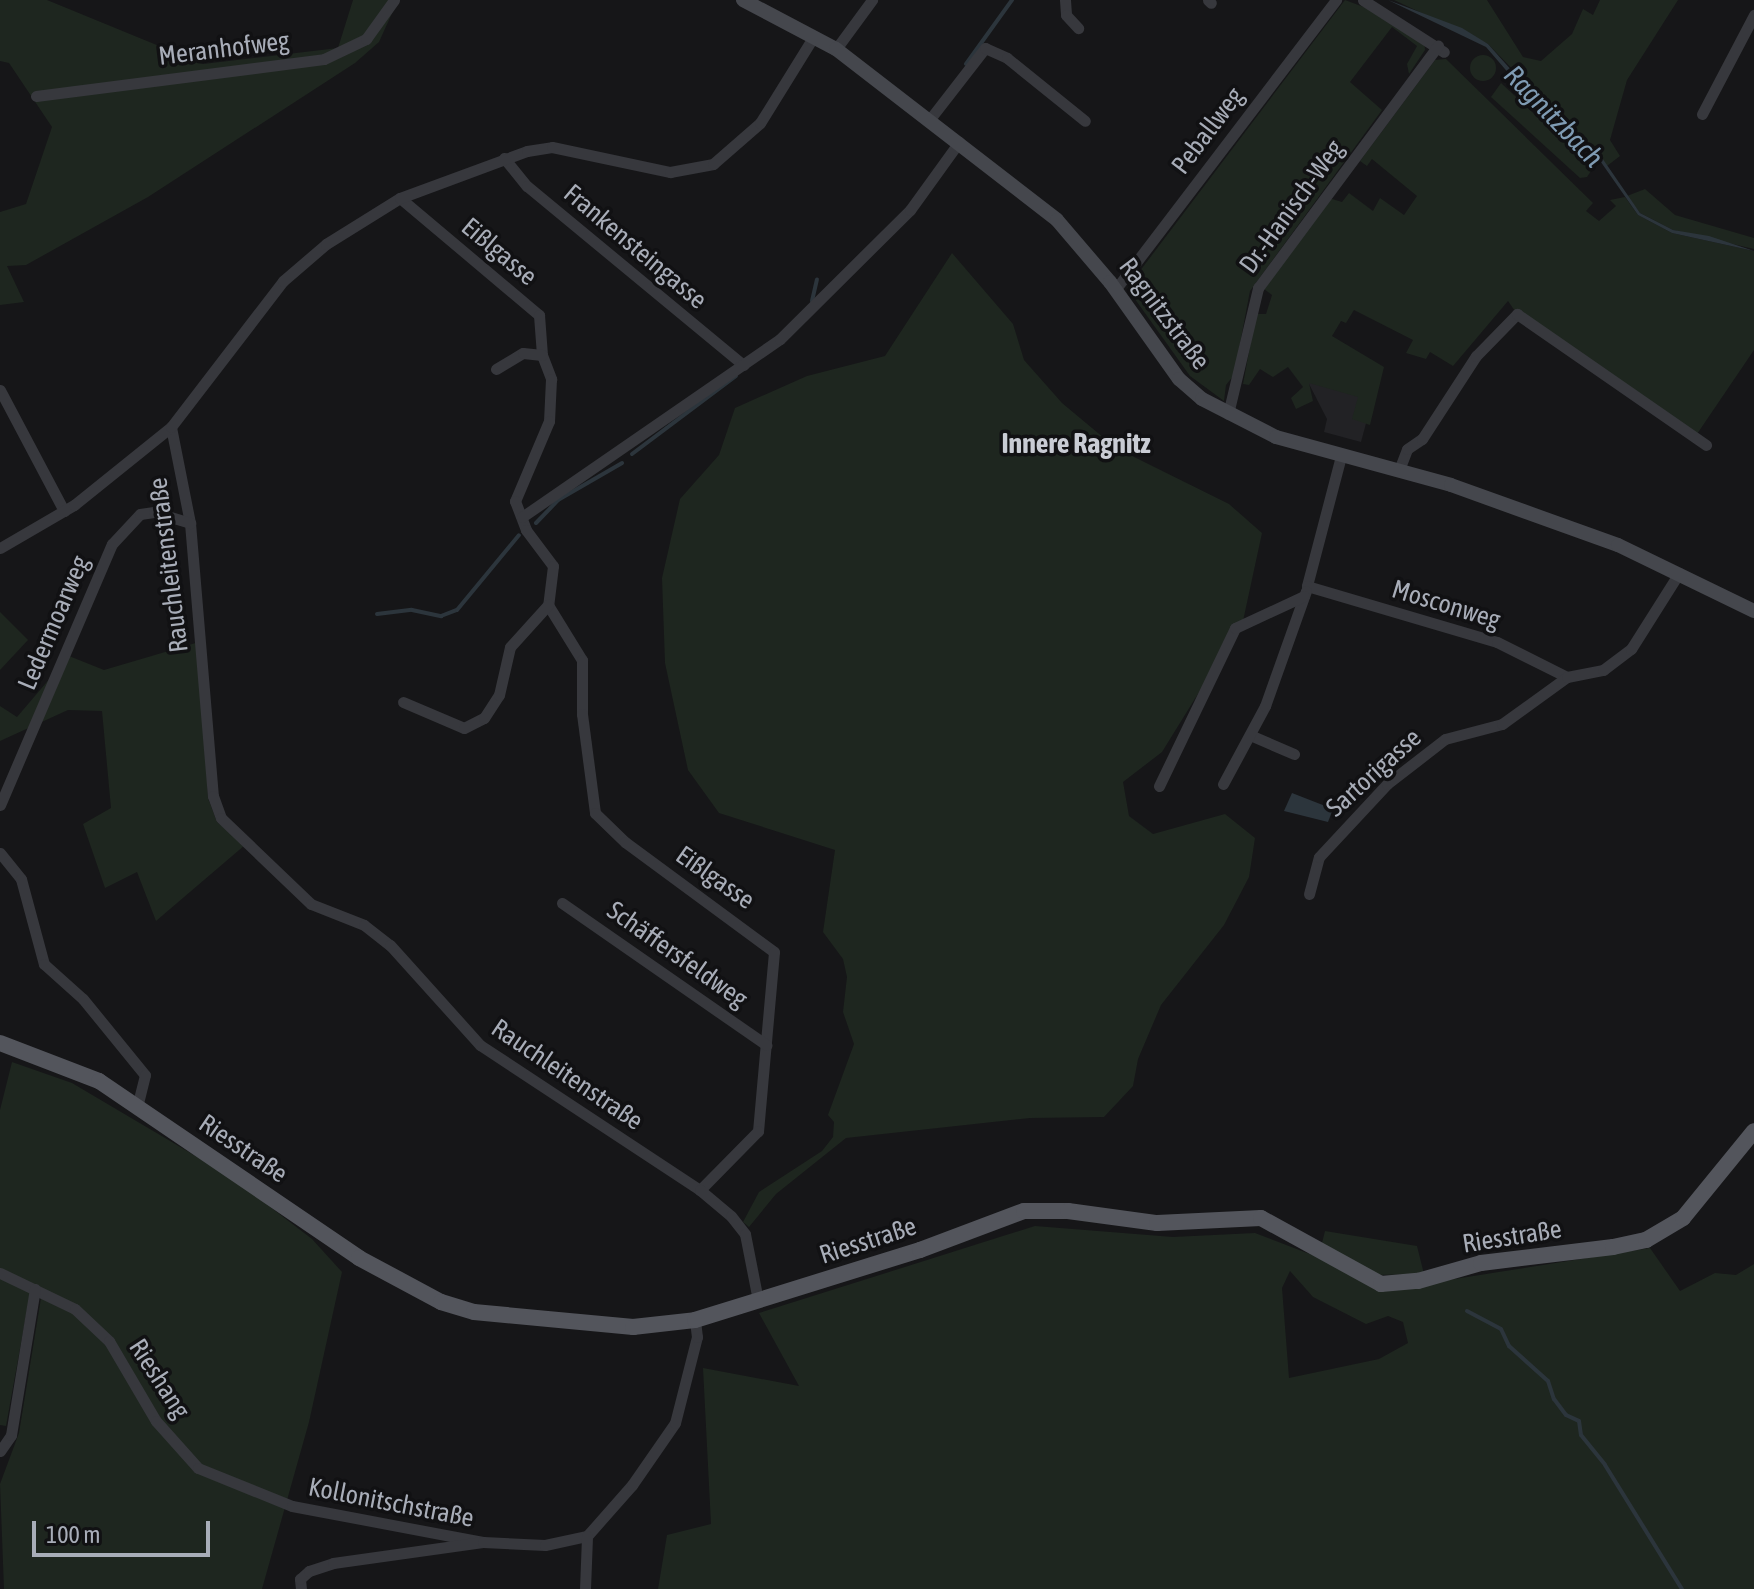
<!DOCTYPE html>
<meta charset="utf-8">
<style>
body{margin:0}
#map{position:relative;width:1754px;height:1589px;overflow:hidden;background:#161618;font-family:"Asap Condensed",sans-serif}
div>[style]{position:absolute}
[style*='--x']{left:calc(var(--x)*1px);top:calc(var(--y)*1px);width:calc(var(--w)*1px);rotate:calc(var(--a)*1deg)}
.built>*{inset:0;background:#222225}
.green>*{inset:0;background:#1e261f}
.round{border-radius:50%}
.water>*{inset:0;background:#2c353c}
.stream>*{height:4px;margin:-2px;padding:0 2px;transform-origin:2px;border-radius:2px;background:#2c353c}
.minor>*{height:11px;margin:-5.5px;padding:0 5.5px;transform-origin:5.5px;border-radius:5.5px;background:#37383d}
.secondary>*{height:14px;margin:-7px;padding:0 7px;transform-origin:7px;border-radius:7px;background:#45474d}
.primary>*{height:16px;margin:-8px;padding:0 8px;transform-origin:8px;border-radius:8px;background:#53555c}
span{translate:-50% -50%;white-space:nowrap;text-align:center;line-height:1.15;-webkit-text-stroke:7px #111113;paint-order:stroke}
.street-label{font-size:26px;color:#a8adb8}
.water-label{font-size:28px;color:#7f9bb3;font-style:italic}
.neighbourhood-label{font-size:28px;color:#c9ccd4;font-weight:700}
.scale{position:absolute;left:32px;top:1521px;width:178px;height:36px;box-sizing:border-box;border:4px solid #a8adb8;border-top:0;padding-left:10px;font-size:24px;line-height:28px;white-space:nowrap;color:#a8adb8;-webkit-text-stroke:6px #111113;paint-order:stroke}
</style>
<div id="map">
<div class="built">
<div style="clip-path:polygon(1379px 375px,1361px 442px,1324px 432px,1327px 419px,1308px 382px)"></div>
</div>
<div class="green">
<div style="clip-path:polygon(0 0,47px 0,203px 64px,338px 48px,353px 0,398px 0,379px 42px,355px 63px,148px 197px,26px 265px,7px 266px,24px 302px,0 305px,0 212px,26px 204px,52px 127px,9px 63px,0 61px)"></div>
<div style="clip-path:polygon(1345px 0,1393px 18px,1424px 39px,1425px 50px,1409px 74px,1407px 64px,1417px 46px,1392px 27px,1350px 82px,1382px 110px,1250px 291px,1234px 375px,1226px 385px,1224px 401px,1190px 376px,1127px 288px)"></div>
<div style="clip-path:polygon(1394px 0,1487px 0,1523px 57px,1541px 61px,1572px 34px,1583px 9px,1593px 15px,1600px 0,1678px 0,1627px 80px,1610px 140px,1620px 156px,1607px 166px,1488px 44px)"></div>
<div class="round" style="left:1470px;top:55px;width:26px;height:26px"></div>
<div style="clip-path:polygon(1446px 59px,1593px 203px,1586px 211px,1599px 221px,1616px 206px,1610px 200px,1625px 197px,1638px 215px,1672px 233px,1754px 251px,1754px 350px,1695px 437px,1517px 314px,1508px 301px,1453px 366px,1430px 352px,1426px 359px,1406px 353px,1413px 340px,1354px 310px,1346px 323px,1341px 321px,1332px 336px,1384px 367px,1370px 425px,1352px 419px,1358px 397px,1309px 383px,1313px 401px,1296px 409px,1291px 398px,1303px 387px,1288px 367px,1273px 377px,1260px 369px,1249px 385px,1243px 384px,1256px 314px,1266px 314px,1272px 295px,1264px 289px,1329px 198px,1342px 202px,1349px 193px,1373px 211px,1380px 198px,1404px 215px,1417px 196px,1372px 159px,1367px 166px,1360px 161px,1435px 60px)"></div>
<div style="clip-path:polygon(1501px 83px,1587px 163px,1591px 171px,1587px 177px,1580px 178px,1491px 97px)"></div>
<div style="clip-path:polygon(1645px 189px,1675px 215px,1754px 238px,1754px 249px,1673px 230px,1640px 213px,1627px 196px)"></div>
<div style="clip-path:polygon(952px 253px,1013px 324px,1024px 360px,1062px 403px,1116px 448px,1229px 504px,1262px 533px,1243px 621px,1162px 752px,1123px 782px,1129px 816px,1153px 834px,1225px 814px,1255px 838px,1249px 877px,1224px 925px,1161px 1005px,1138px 1059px,1133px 1086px,1104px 1117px,1030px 1118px,846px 1138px,776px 1194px,749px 1227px,743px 1222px,759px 1192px,822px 1151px,833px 1137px,834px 1122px,828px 1115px,854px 1044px,843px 1012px,847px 977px,843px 959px,823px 932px,835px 850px,719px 813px,688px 770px,665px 663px,662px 578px,680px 499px,719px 455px,735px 408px,807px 376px,885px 356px)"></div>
<div style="clip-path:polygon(0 612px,28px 640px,0 670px)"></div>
<div style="clip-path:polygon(199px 642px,208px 798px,217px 822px,245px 845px,156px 921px,137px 872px,105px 888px,83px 824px,111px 808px,102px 711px,68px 710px,0 741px,0 706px,17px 717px,69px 656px,104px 670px)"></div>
<div style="clip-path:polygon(12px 1062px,72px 1083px,231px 1177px,312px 1239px,342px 1272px,309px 1422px,262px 1589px,4px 1589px,0 1484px,19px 1433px,41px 1298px,29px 1299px,6px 1426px,0 1425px,0 1110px)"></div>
<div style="clip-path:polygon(evenodd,1035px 1226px,1173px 1237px,1255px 1233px,1398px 1288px,1650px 1248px,1680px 1291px,1715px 1273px,1736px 1275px,1754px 1264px,1754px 1589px,658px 1589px,667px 1535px,711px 1524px,703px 1368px,799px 1386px,759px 1313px,1035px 1226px,1290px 1271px,1313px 1297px,1366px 1324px,1388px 1316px,1403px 1322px,1408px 1343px,1379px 1359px,1289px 1378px,1282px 1288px,1290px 1271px)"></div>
<div style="clip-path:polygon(1325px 1231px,1417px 1246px,1424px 1274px,1375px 1275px,1322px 1243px)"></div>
</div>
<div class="water">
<div style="clip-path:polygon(1388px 0,1462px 28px,1488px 44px,1540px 102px,1598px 152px,1640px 213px,1673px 230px,1709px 236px,1754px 251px,1672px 233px,1638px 215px,1596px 155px,1536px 105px,1486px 47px)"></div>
<div style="clip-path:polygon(1292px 793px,1333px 809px,1328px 822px,1284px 811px)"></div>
</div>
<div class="stream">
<div style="--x:966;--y:64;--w:79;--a:-54.3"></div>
<div style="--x:812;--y:301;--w:22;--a:-77"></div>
<div style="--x:632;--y:454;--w:130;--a:-36.9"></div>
<div style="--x:536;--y:523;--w:32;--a:-46"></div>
<div style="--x:558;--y:500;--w:74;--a:-30"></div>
<div style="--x:377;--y:614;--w:35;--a:-7"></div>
<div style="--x:412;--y:610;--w:30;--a:12"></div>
<div style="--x:441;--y:616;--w:17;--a:-21"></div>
<div style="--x:457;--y:610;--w:97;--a:-50.4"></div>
<div style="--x:1467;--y:1311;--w:38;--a:28"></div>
<div style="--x:1501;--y:1329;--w:19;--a:65"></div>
<div style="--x:1509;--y:1346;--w:52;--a:41.9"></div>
<div style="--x:1548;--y:1381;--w:19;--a:72"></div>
<div style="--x:1554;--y:1399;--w:20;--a:53"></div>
<div style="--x:1566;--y:1415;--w:14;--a:25"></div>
<div style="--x:1579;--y:1421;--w:14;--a:82"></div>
<div style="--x:1581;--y:1435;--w:38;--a:51"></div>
<div style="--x:1605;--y:1465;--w:146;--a:58.2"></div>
</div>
<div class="minor">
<div style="--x:1065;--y:0;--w:15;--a:86"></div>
<div style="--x:1066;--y:15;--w:18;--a:47"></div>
<div style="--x:1208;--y:0;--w:4;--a:45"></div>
<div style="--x:1363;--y:0;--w:96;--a:32.7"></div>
<div style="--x:836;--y:49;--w:61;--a:-53.7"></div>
<div style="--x:36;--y:96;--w:290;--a:-7.3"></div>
<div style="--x:324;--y:59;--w:47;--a:-25.5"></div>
<div style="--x:366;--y:39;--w:48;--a:-54.3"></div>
<div style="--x:1702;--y:114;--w:112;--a:-62.3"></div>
<div style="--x:930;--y:119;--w:90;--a:-52.2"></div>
<div style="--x:985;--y:48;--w:24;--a:24"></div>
<div style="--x:1007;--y:58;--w:100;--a:38.9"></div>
<div style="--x:504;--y:158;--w:36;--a:51"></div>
<div style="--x:527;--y:186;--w:281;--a:39.6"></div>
<div style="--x:400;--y:198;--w:182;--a:40.1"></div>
<div style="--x:539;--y:315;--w:40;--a:85.7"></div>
<div style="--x:542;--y:355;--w:26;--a:69"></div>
<div style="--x:551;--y:379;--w:42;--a:92.7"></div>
<div style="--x:549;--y:421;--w:87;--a:113"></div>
<div style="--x:515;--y:501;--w:31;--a:69"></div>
<div style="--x:526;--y:530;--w:45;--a:53.1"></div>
<div style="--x:553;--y:566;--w:39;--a:97"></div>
<div style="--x:548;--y:605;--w:65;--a:58.3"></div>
<div style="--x:582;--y:660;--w:54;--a:90"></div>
<div style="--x:582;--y:714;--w:100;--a:82.5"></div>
<div style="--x:595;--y:813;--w:42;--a:44"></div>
<div style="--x:625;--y:842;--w:185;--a:36.4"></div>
<div style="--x:774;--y:952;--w:180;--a:95.1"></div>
<div style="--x:758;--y:1131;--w:83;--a:134.5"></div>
<div style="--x:1115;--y:290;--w:365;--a:-52.7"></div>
<div style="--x:496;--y:369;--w:31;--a:-31"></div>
<div style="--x:523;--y:353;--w:19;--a:6"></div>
<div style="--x:0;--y:390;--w:137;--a:62.1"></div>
<div style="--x:1228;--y:414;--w:130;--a:-76.6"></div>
<div style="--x:1258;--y:288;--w:302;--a:-53.4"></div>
<div style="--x:171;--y:427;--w:98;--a:78.8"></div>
<div style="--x:190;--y:523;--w:274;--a:85.2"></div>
<div style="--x:213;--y:796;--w:23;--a:70"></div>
<div style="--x:221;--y:818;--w:124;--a:43.7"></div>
<div style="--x:311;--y:904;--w:57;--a:21.6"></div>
<div style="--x:364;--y:925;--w:33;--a:38"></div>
<div style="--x:390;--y:945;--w:135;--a:48"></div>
<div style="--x:480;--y:1045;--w:263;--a:33.4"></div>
<div style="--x:700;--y:1190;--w:40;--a:40"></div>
<div style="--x:731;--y:1216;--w:23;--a:52"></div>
<div style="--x:745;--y:1234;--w:67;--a:78.9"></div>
<div style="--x:1341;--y:456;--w:134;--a:104.7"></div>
<div style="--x:1307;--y:586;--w:198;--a:16.4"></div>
<div style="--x:1497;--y:642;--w:78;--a:26.6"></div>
<div style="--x:1399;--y:470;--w:22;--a:-69"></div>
<div style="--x:1407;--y:449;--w:18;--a:-34"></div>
<div style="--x:1422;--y:439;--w:99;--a:-57"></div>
<div style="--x:1476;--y:356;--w:59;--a:-45.7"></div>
<div style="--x:1517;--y:314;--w:230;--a:34.7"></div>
<div style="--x:522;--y:517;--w:313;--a:-34.6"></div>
<div style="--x:780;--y:339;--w:183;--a:-44.8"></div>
<div style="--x:910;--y:210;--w:84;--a:-54.2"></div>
<div style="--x:0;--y:548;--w:86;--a:-30.2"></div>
<div style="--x:74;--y:505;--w:124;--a:-38.8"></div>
<div style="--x:171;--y:427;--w:184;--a:-52.5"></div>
<div style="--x:283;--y:281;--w:57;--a:-40.7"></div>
<div style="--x:326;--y:244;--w:87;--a:-31.9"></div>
<div style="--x:400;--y:198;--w:135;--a:-20.3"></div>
<div style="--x:527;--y:151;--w:25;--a:-9"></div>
<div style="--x:552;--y:147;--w:121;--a:12"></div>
<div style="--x:670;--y:172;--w:44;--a:-10.5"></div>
<div style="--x:713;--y:164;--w:62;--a:-41.1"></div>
<div style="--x:760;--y:123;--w:102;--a:-58.2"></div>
<div style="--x:403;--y:702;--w:66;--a:23.1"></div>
<div style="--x:464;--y:728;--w:22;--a:-27"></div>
<div style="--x:484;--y:718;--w:27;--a:-57"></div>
<div style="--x:499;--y:695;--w:49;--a:-77.1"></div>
<div style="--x:510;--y:647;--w:57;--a:-47.9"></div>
<div style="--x:1250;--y:735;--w:48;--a:23.4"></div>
<div style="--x:1223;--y:784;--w:89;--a:-61.7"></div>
<div style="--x:1265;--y:706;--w:122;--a:-70.4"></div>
<div style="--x:1159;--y:786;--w:175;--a:-64.3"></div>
<div style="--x:1235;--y:628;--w:76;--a:-24.9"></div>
<div style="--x:0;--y:805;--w:284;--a:-66.8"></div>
<div style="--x:112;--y:544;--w:41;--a:-47"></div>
<div style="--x:140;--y:514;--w:14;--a:-8"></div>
<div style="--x:154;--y:512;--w:38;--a:17"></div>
<div style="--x:0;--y:853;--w:33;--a:51"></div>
<div style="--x:21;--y:879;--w:88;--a:74.9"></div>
<div style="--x:44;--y:964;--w:52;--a:41.9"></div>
<div style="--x:83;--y:999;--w:98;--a:50.8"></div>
<div style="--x:145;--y:1075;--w:30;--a:104"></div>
<div style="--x:1309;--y:894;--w:38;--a:-75"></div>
<div style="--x:1319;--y:857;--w:100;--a:-47"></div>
<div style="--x:1387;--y:784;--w:73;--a:-37.8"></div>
<div style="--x:1445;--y:739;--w:59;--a:-14.7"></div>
<div style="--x:1502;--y:724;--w:80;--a:-35.9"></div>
<div style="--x:1567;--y:677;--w:37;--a:-11"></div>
<div style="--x:1603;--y:670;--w:35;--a:-37"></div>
<div style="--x:1631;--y:649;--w:90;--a:-57.7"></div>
<div style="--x:562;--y:903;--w:249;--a:34.8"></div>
<div style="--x:0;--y:1273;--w:83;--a:25.6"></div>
<div style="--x:75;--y:1309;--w:47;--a:43.3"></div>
<div style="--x:109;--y:1341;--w:93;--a:59.6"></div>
<div style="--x:156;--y:1421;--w:63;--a:48.2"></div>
<div style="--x:198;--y:1468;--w:101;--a:22"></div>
<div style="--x:292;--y:1506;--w:194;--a:10.7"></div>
<div style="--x:0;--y:1451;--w:19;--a:-55"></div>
<div style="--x:11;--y:1435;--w:148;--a:-80.7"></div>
<div style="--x:301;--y:1589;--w:10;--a:-96"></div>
<div style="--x:300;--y:1579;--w:12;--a:-42"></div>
<div style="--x:309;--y:1571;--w:25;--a:-18"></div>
<div style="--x:333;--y:1563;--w:151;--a:-8"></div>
<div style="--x:483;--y:1542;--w:62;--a:2.8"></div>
<div style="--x:545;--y:1545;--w:43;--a:-12.1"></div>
<div style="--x:587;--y:1536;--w:68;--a:-48.6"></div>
<div style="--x:632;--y:1485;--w:75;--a:-55.3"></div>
<div style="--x:675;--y:1423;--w:89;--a:-75.7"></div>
<div style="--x:697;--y:1337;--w:17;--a:-97"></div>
<div style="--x:585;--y:1589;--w:53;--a:-87.8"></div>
</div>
<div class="secondary">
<div style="--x:743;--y:0;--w:105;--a:27.8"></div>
<div style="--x:836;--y:49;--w:279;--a:37.7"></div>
<div style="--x:1057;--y:220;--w:82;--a:49.5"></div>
<div style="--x:1110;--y:282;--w:119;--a:54.6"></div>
<div style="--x:1179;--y:379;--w:30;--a:41"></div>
<div style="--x:1202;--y:399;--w:83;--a:27.2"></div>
<div style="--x:1276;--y:437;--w:181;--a:15.3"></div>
<div style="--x:1451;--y:485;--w:177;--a:19.8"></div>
<div style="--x:1618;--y:545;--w:151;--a:25.9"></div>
</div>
<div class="primary">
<div style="--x:0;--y:1043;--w:106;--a:21"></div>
<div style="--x:99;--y:1081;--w:315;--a:34.2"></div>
<div style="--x:359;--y:1258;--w:93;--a:28.2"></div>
<div style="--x:441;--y:1302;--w:34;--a:17"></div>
<div style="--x:474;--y:1312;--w:160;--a:5.4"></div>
<div style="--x:633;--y:1327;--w:62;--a:-6.4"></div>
<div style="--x:695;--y:1320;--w:236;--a:-17.3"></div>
<div style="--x:920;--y:1250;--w:111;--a:-20.6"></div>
<div style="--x:1024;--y:1211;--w:44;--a:0"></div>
<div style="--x:1068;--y:1211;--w:90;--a:7.7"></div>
<div style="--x:1157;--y:1223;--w:104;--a:-2.8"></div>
<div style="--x:1261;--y:1218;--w:137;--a:28.8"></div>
<div style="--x:1381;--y:1284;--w:37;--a:-5"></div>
<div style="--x:1418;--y:1281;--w:66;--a:-15.9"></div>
<div style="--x:1481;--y:1263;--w:133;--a:-6.9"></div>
<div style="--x:1613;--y:1247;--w:34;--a:-12"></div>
<div style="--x:1646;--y:1240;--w:43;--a:-30.7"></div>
<div style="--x:1683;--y:1218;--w:112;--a:-50.8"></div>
</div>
<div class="street-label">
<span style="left:224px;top:49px;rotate:-7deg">Meranhofweg</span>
<span style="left:1208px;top:131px;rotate:-53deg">Peballweg</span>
<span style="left:1292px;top:207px;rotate:-54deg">Dr.-Hanisch-Weg</span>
<span style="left:635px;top:247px;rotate:40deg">Frankensteingasse</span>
<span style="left:499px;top:252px;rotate:40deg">Eißlgasse</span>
<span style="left:1164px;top:314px;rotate:53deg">Ragnitzstraße</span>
<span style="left:169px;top:565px;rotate:-97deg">Rauchleitenstraße</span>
<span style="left:1446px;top:605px;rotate:17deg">Mosconweg</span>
<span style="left:54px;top:623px;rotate:-67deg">Ledermoarweg</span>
<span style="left:1374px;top:773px;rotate:-42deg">Sartorigasse</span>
<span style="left:715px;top:878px;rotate:35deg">Eißlgasse</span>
<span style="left:677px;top:955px;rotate:35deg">Schäffersfeldweg</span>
<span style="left:567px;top:1075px;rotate:34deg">Rauchleitenstraße</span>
<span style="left:243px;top:1149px;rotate:34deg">Riesstraße</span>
<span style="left:1512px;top:1237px;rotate:-9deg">Riesstraße</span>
<span style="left:868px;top:1241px;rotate:-18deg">Riesstraße</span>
<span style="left:159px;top:1379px;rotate:57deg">Rieshang</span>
<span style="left:391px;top:1503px;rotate:11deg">Kollonitschstraße</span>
</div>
<div class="water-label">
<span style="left:1554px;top:116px;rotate:46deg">Ragnitzbach</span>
</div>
<div class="neighbourhood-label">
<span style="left:1076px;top:443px">Innere Ragnitz</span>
</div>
<div class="scale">100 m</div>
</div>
